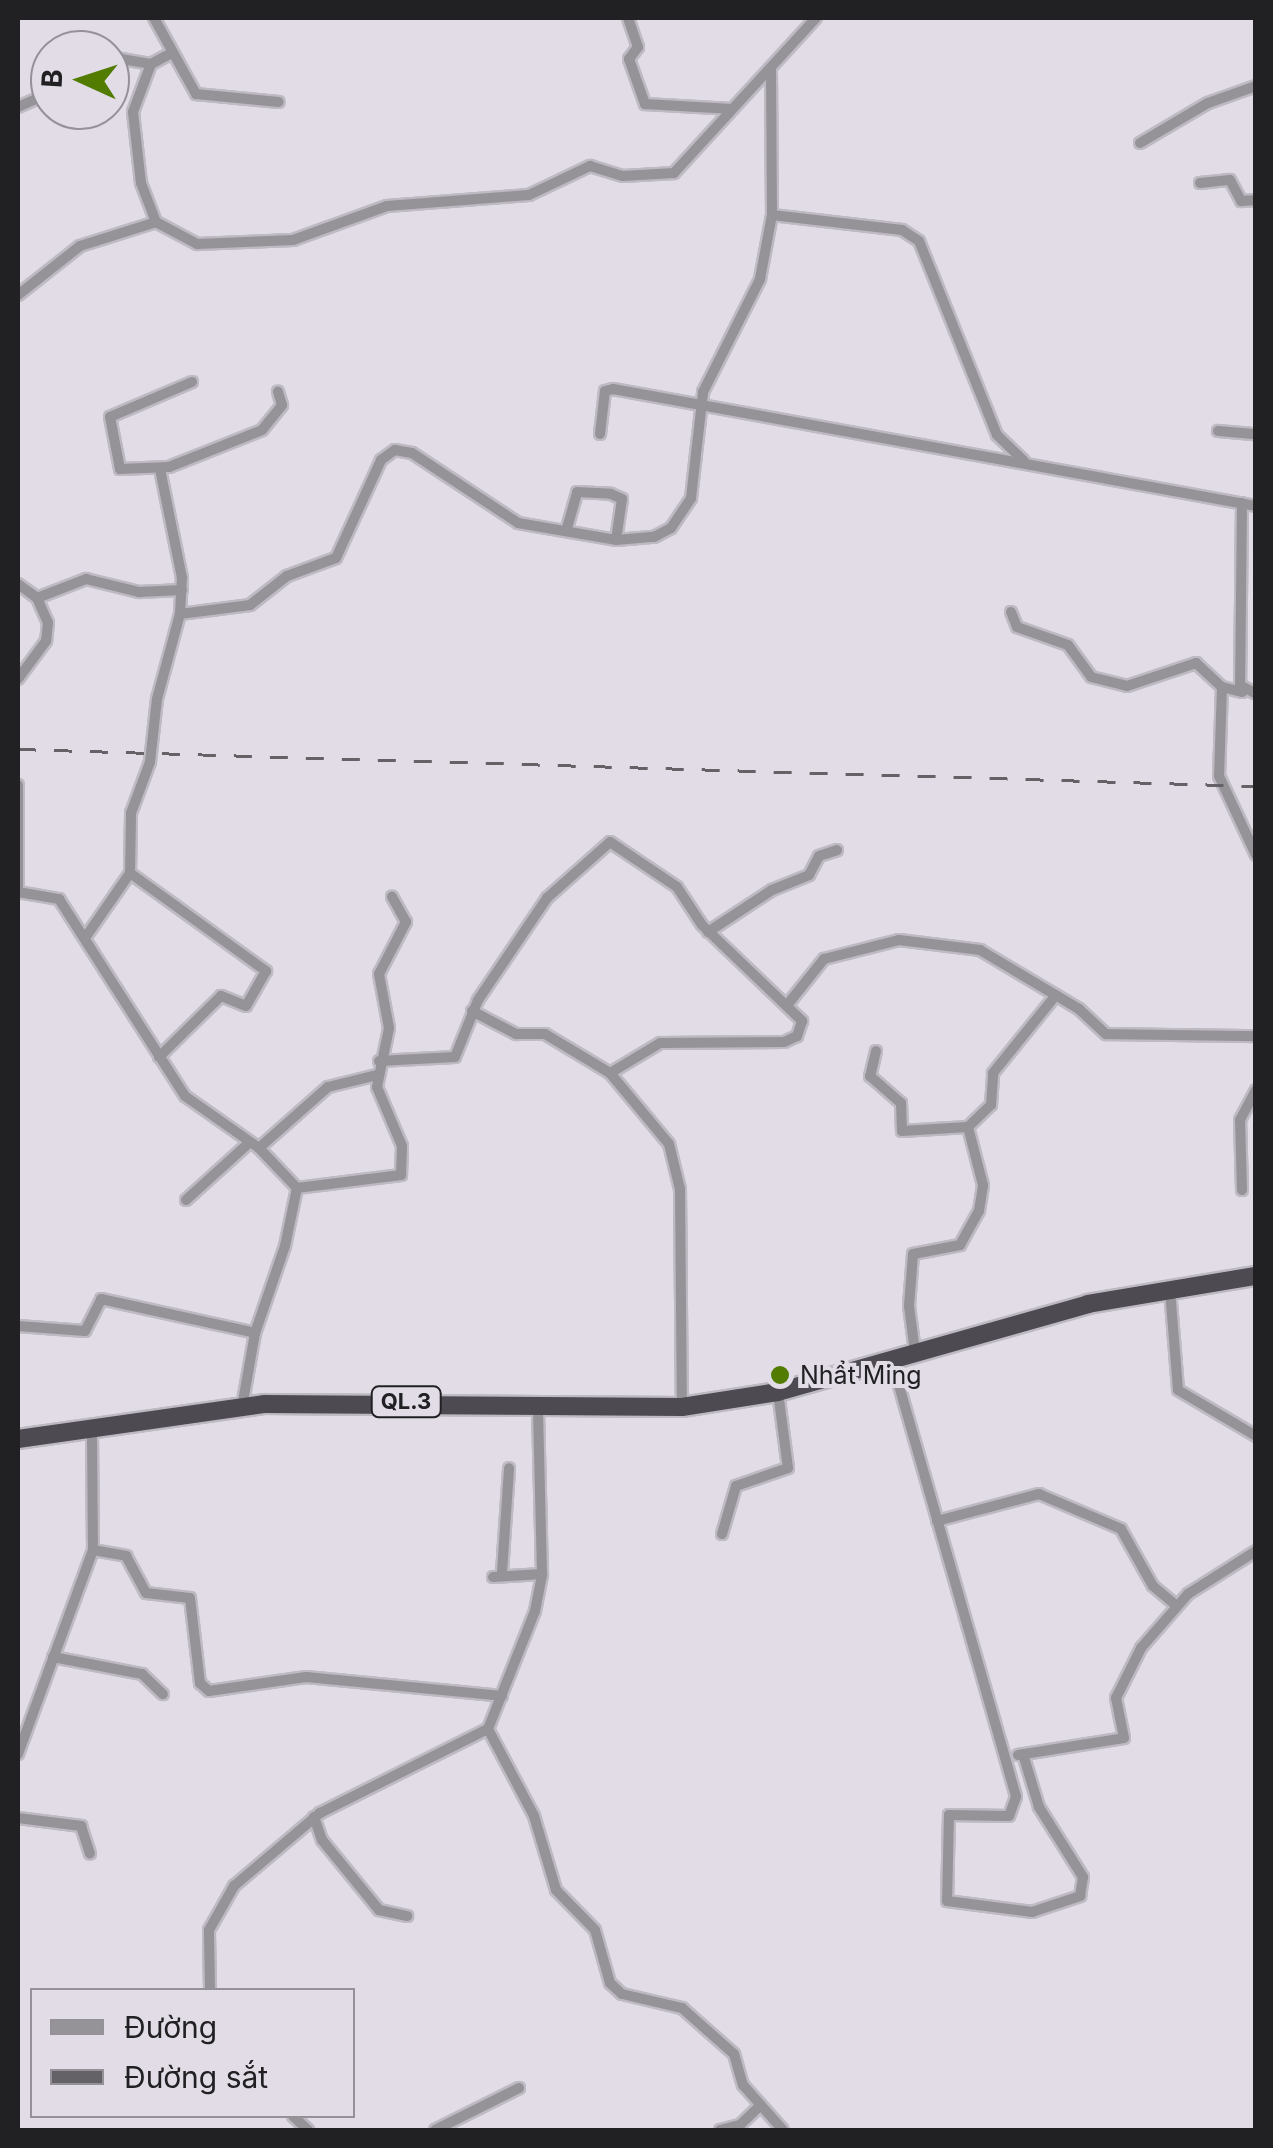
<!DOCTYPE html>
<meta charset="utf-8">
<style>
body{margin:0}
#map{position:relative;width:1273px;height:2148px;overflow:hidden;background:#e1dce6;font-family:Inter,sans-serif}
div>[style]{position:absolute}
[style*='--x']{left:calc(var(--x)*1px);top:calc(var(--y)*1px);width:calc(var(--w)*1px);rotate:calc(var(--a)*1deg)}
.roads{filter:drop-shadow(2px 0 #bebac3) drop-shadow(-2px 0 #bebac3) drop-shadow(0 2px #bebac3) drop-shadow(0 -2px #bebac3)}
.minor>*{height:10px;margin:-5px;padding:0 5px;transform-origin:5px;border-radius:5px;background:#959397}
.trunk>*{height:18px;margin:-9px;padding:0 9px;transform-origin:9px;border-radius:9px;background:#4e4a52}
.rail>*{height:2.5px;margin-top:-1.25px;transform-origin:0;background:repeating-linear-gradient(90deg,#646167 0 18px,transparent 0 36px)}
.dots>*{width:28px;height:28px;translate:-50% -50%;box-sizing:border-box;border:5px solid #e1dce6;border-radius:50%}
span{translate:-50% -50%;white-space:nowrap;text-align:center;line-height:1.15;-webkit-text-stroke:8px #e1dce6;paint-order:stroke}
.shield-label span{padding:2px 8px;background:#e1dce6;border:2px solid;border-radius:8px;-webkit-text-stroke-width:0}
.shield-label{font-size:22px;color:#212023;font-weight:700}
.poi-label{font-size:25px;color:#212023}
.left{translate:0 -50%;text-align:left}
.frame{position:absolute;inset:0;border:20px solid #212023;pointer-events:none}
.legend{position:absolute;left:30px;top:1988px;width:325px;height:130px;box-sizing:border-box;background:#e1dce6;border:2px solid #949198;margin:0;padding:12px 18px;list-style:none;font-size:30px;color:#212023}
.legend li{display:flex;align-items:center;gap:20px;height:50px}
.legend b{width:50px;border:2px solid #949198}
.north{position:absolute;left:30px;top:30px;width:100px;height:100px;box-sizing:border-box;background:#e1dce6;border:2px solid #949198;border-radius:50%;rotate:273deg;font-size:28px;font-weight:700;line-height:40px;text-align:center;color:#212023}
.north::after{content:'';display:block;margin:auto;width:35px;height:45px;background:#517c00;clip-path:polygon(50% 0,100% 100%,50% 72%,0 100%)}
</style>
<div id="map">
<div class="roads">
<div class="minor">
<div style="--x:154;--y:18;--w:87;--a:61.1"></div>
<div style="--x:196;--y:94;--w:83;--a:5.5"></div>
<div style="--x:628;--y:18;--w:31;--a:71"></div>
<div style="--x:638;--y:47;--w:15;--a:127"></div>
<div style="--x:629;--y:59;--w:48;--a:70.4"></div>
<div style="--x:645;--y:104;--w:87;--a:3.3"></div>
<div style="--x:110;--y:57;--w:42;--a:9.7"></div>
<div style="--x:151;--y:64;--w:24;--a:-28"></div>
<div style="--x:151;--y:64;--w:51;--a:110.6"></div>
<div style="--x:133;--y:112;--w:71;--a:83.6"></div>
<div style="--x:141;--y:183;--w:42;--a:69"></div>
<div style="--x:156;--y:222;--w:47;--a:28.2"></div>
<div style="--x:197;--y:244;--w:96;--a:-2.4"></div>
<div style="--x:293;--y:240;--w:100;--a:-19.9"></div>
<div style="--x:387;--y:206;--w:142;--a:-4.4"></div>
<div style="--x:529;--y:195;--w:68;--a:-25.4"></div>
<div style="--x:590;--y:166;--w:34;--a:17"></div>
<div style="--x:623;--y:176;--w:51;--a:-3.4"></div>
<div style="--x:674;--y:173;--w:210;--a:-47.5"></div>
<div style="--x:18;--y:107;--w:35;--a:-24"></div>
<div style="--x:1140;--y:143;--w:79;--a:-30.5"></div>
<div style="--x:1208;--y:103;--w:51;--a:-19.5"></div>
<div style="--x:1200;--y:183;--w:30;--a:-6"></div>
<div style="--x:1230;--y:180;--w:24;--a:62"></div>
<div style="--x:1241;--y:201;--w:15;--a:-4"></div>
<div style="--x:772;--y:215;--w:131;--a:6.6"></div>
<div style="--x:902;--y:230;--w:20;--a:33"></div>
<div style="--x:919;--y:241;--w:209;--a:68.1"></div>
<div style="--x:997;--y:435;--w:37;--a:44"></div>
<div style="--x:18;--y:295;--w:79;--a:-38.3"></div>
<div style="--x:80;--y:246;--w:80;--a:-17.5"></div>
<div style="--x:192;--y:382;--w:89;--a:156.9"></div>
<div style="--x:110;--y:417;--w:53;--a:79.1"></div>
<div style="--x:120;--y:469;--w:49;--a:-2.3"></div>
<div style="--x:169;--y:467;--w:100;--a:-21.7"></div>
<div style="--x:262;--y:430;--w:32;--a:-51"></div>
<div style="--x:282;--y:405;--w:14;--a:-107"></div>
<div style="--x:1218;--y:431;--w:38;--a:5"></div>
<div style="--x:600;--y:434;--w:43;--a:-83.4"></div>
<div style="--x:605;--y:391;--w:8;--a:-14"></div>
<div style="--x:613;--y:389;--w:654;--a:10.31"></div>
<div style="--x:1242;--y:503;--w:182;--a:90.6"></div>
<div style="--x:1240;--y:685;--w:18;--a:29"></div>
<div style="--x:567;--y:528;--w:37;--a:-74"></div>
<div style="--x:577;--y:492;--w:34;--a:3"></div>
<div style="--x:611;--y:494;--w:12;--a:24"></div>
<div style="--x:622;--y:499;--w:41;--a:98.3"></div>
<div style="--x:18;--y:584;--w:24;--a:36"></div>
<div style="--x:37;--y:598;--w:27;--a:66"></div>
<div style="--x:48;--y:623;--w:18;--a:96"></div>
<div style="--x:46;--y:641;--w:47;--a:126.4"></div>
<div style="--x:37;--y:598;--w:53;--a:-21.2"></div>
<div style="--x:86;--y:579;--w:55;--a:13.8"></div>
<div style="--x:139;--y:592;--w:43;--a:-2.7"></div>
<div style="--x:1011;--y:612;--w:16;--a:68"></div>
<div style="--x:1017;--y:627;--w:54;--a:19.4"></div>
<div style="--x:1068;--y:645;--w:39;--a:54"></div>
<div style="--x:1091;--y:677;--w:37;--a:14"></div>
<div style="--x:1127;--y:686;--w:73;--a:-18.4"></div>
<div style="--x:1196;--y:663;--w:35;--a:43"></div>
<div style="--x:1222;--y:687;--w:21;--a:14"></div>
<div style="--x:180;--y:614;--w:71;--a:-7.3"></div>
<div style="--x:250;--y:605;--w:47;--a:-38.1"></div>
<div style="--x:287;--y:576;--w:52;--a:-20.2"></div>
<div style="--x:336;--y:558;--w:108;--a:-65.3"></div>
<div style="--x:381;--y:460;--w:17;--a:-36"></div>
<div style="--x:395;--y:450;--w:17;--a:10"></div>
<div style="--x:412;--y:453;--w:127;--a:33.4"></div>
<div style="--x:518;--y:523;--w:99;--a:9.8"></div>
<div style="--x:616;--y:540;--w:38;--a:-5"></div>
<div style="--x:654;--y:537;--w:19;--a:-28"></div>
<div style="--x:671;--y:528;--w:36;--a:-56"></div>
<div style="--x:691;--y:498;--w:107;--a:-83.5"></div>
<div style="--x:703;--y:392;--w:127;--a:-63.2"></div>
<div style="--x:760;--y:279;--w:65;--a:-79.4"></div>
<div style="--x:772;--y:215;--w:144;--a:-90.4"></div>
<div style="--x:1222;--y:687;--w:89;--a:91.9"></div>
<div style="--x:1219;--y:776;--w:87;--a:64.9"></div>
<div style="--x:18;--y:785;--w:103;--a:90"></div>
<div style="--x:130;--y:873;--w:168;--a:35.8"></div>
<div style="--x:266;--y:971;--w:40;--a:119.7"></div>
<div style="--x:246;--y:1006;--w:27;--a:-158"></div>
<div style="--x:221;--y:996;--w:87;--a:135.5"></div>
<div style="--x:18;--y:892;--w:42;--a:9.7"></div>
<div style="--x:59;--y:899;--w:234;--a:57.4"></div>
<div style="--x:185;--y:1096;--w:90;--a:35.1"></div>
<div style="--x:259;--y:1148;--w:55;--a:46.5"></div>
<div style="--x:708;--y:932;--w:77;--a:-33.3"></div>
<div style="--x:772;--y:890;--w:40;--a:-22"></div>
<div style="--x:809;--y:875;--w:21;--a:-62"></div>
<div style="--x:819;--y:856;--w:19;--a:-18"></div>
<div style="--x:85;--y:938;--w:79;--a:-55.3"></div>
<div style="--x:130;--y:873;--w:60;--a:-89"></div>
<div style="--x:131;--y:813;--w:54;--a:-69.6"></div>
<div style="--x:150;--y:762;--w:63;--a:-83.7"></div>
<div style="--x:157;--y:699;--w:88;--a:-74.9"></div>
<div style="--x:180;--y:614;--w:36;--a:-87"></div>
<div style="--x:182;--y:578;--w:111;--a:-101.4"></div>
<div style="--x:788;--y:1004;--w:58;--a:-51.3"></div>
<div style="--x:824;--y:959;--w:77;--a:-14.2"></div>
<div style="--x:899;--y:940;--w:82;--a:7"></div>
<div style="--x:980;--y:950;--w:115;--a:30.8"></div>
<div style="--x:1079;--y:1009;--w:37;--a:43"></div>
<div style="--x:1106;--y:1034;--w:150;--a:0.8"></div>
<div style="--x:472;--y:1011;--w:50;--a:27.6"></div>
<div style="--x:516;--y:1034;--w:29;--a:0"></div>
<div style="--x:545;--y:1034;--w:76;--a:31"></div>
<div style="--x:610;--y:1073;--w:92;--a:50.3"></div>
<div style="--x:669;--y:1144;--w:46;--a:76.3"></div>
<div style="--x:680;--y:1189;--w:218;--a:89.5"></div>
<div style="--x:876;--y:1051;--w:26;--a:103"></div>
<div style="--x:870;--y:1076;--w:41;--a:41.1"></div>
<div style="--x:901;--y:1103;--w:28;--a:88"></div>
<div style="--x:902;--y:1131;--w:66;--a:-3.5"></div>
<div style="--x:379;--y:1061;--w:76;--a:-3"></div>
<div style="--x:455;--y:1057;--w:61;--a:-68"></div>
<div style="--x:478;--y:1000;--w:123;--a:-55.9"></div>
<div style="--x:547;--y:898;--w:84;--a:-41.6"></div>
<div style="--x:610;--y:842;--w:81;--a:33.9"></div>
<div style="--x:677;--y:887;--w:45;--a:56.7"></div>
<div style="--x:702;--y:925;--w:139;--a:43.8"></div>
<div style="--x:802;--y:1021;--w:16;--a:108"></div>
<div style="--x:797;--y:1036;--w:14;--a:155"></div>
<div style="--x:784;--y:1042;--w:124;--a:179.5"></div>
<div style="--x:660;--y:1043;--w:58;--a:149"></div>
<div style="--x:259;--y:1148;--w:92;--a:-41.5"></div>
<div style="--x:328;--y:1087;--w:50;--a:-13.8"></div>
<div style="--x:297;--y:1188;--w:105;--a:-7.1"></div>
<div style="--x:401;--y:1175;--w:29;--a:-88"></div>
<div style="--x:402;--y:1146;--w:64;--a:-113"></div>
<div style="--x:377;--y:1087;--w:60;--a:-78.5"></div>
<div style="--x:389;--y:1028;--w:55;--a:-100.5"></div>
<div style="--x:379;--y:974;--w:59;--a:-62.6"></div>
<div style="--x:406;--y:922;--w:29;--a:-119"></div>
<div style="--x:1242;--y:1190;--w:70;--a:-91.6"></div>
<div style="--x:1240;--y:1120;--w:34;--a:-62"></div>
<div style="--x:186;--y:1200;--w:86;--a:-42.2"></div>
<div style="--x:1170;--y:1290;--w:100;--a:85.4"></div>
<div style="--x:1178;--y:1390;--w:91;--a:30.5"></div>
<div style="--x:18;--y:1326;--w:67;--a:4.3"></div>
<div style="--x:85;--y:1331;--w:36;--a:-63"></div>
<div style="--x:101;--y:1299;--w:158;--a:12.4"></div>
<div style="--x:915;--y:1352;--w:46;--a:-97.4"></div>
<div style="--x:909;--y:1306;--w:52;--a:-85.6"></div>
<div style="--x:913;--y:1254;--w:48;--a:-10.8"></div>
<div style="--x:960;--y:1245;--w:39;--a:-61"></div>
<div style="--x:979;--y:1211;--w:26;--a:-81"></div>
<div style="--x:983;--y:1185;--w:60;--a:-104.5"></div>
<div style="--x:968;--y:1127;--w:32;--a:-44"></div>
<div style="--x:991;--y:1105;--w:32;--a:-86"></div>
<div style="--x:993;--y:1073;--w:100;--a:-51.1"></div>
<div style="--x:892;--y:1361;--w:453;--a:74.1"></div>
<div style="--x:1016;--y:1797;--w:20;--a:110"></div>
<div style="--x:1009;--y:1816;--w:60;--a:-179"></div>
<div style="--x:949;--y:1815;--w:86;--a:91.3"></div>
<div style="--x:947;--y:1901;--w:86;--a:7.4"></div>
<div style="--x:1032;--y:1912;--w:51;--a:-18.4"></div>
<div style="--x:1080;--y:1896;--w:19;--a:-81"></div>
<div style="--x:1083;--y:1877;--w:83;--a:-122.2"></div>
<div style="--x:1039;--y:1807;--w:55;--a:-106.8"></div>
<div style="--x:242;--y:1407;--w:75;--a:-80"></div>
<div style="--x:255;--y:1333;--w:92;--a:-71"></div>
<div style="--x:285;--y:1246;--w:59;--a:-78.3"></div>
<div style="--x:937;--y:1521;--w:106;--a:-14.8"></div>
<div style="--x:1039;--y:1494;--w:89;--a:23.1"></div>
<div style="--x:1121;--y:1529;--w:65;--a:60.7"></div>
<div style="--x:1153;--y:1586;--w:30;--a:40"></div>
<div style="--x:722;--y:1534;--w:50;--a:-73.7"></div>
<div style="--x:736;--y:1486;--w:55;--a:-19.1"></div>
<div style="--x:788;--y:1468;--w:77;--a:-97.5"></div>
<div style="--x:93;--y:1550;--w:34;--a:10"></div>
<div style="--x:126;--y:1556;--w:42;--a:61.6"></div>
<div style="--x:146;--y:1593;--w:44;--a:6.5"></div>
<div style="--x:190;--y:1598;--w:86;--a:83.3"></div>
<div style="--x:200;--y:1683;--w:12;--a:42"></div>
<div style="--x:209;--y:1691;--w:98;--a:-8.2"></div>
<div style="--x:306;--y:1677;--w:197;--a:5.5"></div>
<div style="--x:502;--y:1572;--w:104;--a:-86.1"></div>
<div style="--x:493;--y:1577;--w:49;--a:-3.5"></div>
<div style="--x:53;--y:1657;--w:91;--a:10.8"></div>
<div style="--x:142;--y:1674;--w:29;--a:44"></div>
<div style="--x:488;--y:1729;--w:98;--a:62.1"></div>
<div style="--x:534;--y:1816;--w:77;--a:73.4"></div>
<div style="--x:556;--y:1890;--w:56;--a:45.7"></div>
<div style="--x:595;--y:1930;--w:55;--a:74.2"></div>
<div style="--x:610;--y:1983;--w:16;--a:43"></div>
<div style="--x:622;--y:1994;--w:62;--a:13.1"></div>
<div style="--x:682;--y:2008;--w:69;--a:41.5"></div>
<div style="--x:734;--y:2054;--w:32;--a:74"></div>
<div style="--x:743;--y:2085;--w:60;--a:48.4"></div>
<div style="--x:18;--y:1754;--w:217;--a:-69.8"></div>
<div style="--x:93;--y:1550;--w:122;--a:-90.5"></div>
<div style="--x:1018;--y:1755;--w:107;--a:-9.1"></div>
<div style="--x:1124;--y:1738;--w:41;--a:-101.3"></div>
<div style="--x:1116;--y:1698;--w:56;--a:-63.4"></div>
<div style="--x:1141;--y:1648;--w:72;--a:-49"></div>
<div style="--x:1188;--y:1594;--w:80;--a:-32.3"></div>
<div style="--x:314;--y:1817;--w:24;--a:71"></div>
<div style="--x:322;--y:1840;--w:90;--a:50.8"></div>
<div style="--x:379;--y:1910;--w:29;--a:12"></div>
<div style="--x:18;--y:1818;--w:64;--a:7.2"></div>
<div style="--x:81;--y:1826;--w:29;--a:72"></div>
<div style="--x:210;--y:1990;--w:60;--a:-91"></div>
<div style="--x:209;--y:1930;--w:51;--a:-60.4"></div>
<div style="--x:234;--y:1886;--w:113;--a:-40.3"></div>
<div style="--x:320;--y:1813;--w:188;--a:-26.6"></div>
<div style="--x:488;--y:1729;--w:127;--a:-68.3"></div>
<div style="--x:535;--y:1611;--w:38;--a:-79"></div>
<div style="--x:542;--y:1574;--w:168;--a:-91.4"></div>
<div style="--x:293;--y:2116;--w:21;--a:43"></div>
<div style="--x:435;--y:2130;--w:94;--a:-26.6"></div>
<div style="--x:720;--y:2130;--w:21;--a:-14"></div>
<div style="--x:740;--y:2125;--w:29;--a:-44"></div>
</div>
<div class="trunk">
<div style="--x:18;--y:1439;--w:248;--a:-8.1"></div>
<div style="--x:264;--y:1404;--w:418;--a:0.4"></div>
<div style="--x:682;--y:1407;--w:97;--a:-8.9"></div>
<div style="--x:778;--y:1392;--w:322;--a:-15.8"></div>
<div style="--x:1088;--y:1304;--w:170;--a:-9.5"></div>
</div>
</div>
<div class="rail">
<div style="--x:18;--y:749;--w:1239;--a:1.71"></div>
</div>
<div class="dots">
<div style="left:780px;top:1375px;background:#517c00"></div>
</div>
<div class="shield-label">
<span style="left:406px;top:1402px">QL.3</span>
</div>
<div class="poi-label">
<span class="left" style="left:800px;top:1375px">Nhẩt Ming</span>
</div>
<div class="frame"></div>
<ul class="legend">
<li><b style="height:12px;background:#959397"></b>Đường</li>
<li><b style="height:12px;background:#646167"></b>Đường sắt</li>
</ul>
<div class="north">B</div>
</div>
